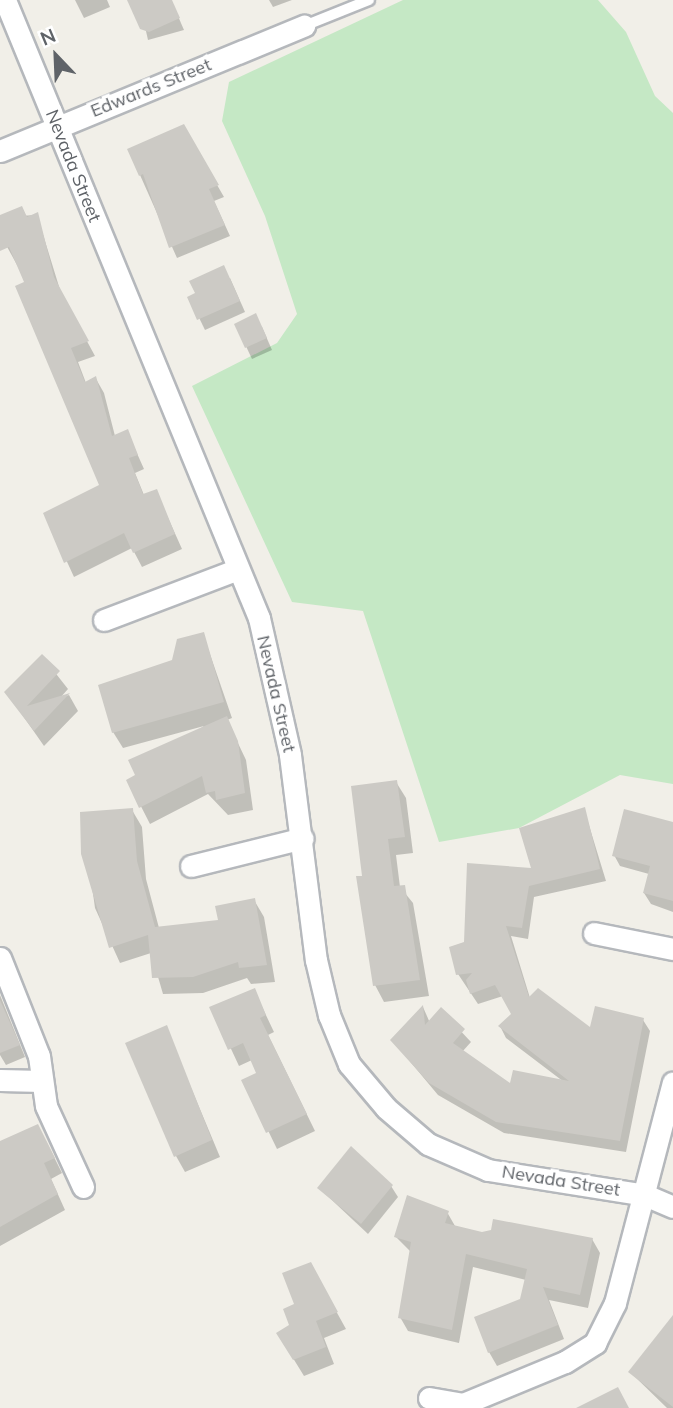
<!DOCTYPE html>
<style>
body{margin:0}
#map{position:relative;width:673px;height:1408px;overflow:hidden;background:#f1efe8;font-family:Mulish,sans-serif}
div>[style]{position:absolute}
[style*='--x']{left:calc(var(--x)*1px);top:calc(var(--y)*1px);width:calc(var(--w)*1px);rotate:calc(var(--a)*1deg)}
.green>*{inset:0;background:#c5e8c5}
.shadow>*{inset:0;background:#0003}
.building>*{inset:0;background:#cccac5}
.roads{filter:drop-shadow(2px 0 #b5b8bc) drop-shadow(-2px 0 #b5b8bc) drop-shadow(0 2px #b5b8bc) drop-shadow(0 -2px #b5b8bc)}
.service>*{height:10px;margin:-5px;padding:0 5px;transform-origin:5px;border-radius:5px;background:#fff}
.minor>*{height:21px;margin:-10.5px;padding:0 10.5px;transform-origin:10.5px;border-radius:10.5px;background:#fff}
span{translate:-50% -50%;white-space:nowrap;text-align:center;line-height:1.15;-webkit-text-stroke:7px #fff;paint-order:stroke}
.street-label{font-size:18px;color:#5f6368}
.north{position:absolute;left:21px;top:21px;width:70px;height:70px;-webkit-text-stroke:5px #fff;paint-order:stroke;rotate:337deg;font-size:19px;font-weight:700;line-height:28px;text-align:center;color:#5f6368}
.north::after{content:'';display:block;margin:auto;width:24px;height:32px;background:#5f6368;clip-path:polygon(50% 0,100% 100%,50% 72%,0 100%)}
</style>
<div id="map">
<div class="green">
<div style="clip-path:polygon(403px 0,598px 0,626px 32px,655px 96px,673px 113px,673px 784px,620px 775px,519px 828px,439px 842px,363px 611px,292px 602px,192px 386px,277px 343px,297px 314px,265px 216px,222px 121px,229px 82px)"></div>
</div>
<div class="shadow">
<div style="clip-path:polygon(75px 0,107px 0,110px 7px,84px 18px)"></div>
<div style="clip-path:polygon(139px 0,171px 0,184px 30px,148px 40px)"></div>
<div style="clip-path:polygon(269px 0,292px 0,273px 7px)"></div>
<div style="clip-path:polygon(183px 126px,224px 197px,214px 201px,230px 236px,177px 258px,140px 175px)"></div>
<div style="clip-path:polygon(37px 215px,61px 293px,95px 356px,78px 362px,86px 383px,96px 379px,104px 393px,115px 436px,127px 431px,144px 469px,135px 473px,144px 495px,156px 491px,182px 549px,142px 567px,132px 548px,74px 577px,45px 514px,102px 486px,27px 283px,0 234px,0 217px)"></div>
<div style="clip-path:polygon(230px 278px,245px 312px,205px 330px,189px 297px)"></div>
<div style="clip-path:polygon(236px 325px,262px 327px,272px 350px,252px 359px)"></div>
<div style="clip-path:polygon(203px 634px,232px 718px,227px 720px,246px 760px,253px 810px,228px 815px,208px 794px,150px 824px,128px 781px,204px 726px,123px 748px,113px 732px)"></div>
<div style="clip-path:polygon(42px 656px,68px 689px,60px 698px,69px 695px,78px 711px,44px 746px,7px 693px)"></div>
<div style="clip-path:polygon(396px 782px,406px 798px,413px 853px,396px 855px,400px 887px,413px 903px,429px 996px,384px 1002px,375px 985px,364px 877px)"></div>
<div style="clip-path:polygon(584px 809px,606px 881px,534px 897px,528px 939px,511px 936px,530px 998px,591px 1030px,643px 1020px,650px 1031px,626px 1152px,504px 1133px,438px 1095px,393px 1041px,423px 1007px,430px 1023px,441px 1010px,471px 1042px,462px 1052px,511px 1086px,564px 1082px,506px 1038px,500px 1026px,513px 1014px,503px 996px,478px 1004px,458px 974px,466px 944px)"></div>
<div style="clip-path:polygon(132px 810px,142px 827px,146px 879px,159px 928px,220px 922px,254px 900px,264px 917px,275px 982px,251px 984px,247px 978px,203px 993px,163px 994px,151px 953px,120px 963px,95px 908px,82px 814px)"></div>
<div style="clip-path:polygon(673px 825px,673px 912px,651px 904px,644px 893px,649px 874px,620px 866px,614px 855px)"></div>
<div style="clip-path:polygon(254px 990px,274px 1032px,268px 1035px,315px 1131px,277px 1149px,244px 1081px,258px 1074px,252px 1060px,239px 1066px,212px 1008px)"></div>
<div style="clip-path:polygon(0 995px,25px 1057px,6px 1065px,0 1055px)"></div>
<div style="clip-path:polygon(166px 1028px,220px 1157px,185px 1172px,176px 1156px)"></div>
<div style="clip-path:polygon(46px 1141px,62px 1173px,51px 1179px,65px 1210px,0 1246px,0 1143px)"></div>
<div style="clip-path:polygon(391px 1186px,398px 1197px,368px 1234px,319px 1188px)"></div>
<div style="clip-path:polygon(447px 1212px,455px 1226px,482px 1234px,592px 1239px,600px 1253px,588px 1308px,549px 1300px,564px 1339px,497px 1366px,489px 1352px,521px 1300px,526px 1280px,473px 1267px,459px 1343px,408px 1331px,400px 1317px,411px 1252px,396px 1237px)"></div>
<div style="clip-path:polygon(310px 1264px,346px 1329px,324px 1338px,334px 1364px,304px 1376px,288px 1350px)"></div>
<div style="clip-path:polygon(673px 1304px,673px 1408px,667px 1408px,630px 1372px,673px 1318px)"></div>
</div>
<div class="building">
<div style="clip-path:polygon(127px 0,172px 0,180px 18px,149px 32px,140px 29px)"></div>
<div style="clip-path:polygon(184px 124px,219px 185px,209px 189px,225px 225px,169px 248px,143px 174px,139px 176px,127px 149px)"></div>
<div style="clip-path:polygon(22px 206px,27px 217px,38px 212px,54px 277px,89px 341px,71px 348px,85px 382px,96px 376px,112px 436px,128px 429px,138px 455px,129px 458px,143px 494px,157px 489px,175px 534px,133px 553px,124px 533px,64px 563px,43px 513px,99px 485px,15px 286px,24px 282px,9px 247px,0 251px,0 215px)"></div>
<div style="clip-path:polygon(224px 265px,240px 301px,197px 320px,187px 297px,195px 293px,189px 281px)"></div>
<div style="clip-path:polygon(256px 313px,267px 338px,245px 348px,234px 324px)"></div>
<div style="clip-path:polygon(204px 632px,224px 702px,112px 733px,98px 685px,172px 660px,177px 639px)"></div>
<div style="clip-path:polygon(42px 654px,60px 671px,27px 706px,70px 693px,34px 731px,4px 692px)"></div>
<div style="clip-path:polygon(227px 716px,238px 741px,245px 793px,216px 800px,215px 791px,206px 793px,202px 776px,139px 808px,126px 780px,135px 775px,128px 760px)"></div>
<div style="clip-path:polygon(397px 780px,405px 837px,388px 839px,394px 886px,405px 885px,420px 980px,373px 986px,356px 876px,362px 876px,351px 786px)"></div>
<div style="clip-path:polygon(585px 807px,600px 869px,529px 886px,522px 928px,506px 926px,529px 997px,538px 988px,590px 1027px,595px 1006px,644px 1018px,620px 1141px,496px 1122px,429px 1083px,390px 1040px,423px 1005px,425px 1025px,441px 1007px,465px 1029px,453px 1043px,510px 1083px,513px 1070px,569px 1081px,498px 1026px,511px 1014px,495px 985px,470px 994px,466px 980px,472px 973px,456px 975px,449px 947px,464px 942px,467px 863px,531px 868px,519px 828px)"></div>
<div style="clip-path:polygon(133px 808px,137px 861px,155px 927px,218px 920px,215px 906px,255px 898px,267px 965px,239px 968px,238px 962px,193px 977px,152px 978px,148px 935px,109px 948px,81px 854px,80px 812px)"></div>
<div style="clip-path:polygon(624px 809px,673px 822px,673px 901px,643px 893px,650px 866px,612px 856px)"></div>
<div style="clip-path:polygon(255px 988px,266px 1015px,260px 1018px,307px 1114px,266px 1133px,241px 1080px,256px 1073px,243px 1043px,228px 1050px,209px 1007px)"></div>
<div style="clip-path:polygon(0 1000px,20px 1045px,0 1053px)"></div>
<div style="clip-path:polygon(167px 1025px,212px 1140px,174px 1157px,125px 1043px)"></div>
<div style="clip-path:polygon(38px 1124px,55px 1158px,44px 1163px,58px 1194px,0 1227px,0 1141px)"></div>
<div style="clip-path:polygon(351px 1146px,393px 1185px,361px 1224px,317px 1188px)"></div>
<div style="clip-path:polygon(407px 1195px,449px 1211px,445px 1223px,482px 1232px,491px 1230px,493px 1219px,593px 1238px,580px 1295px,543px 1287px,558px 1325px,488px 1353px,474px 1317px,520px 1299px,527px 1269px,466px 1254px,452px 1330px,398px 1318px,411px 1242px,394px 1237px)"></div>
<div style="clip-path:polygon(311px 1262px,338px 1312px,316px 1321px,326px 1347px,293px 1360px,276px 1333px,289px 1325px,283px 1309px,294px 1304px,282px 1273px)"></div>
<div style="clip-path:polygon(673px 1315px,673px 1407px,628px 1372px)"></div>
<div style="clip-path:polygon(618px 1387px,629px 1408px,576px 1408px)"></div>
</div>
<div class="roads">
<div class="service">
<div style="--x:304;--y:26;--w:70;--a:-21.8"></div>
</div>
<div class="minor">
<div style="--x:5;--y:0;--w:668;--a:67.66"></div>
<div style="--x:259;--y:618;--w:140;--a:77.2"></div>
<div style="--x:290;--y:755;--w:207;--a:82.8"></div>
<div style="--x:316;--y:960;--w:57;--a:76.7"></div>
<div style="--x:329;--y:1015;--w:53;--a:67.8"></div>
<div style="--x:349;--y:1064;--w:57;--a:49.9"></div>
<div style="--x:386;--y:1108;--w:55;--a:40.6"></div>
<div style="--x:428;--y:1144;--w:65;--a:23.4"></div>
<div style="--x:488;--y:1170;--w:159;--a:9"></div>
<div style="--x:645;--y:1195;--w:30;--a:23"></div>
<div style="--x:0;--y:151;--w:329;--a:-22.4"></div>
<div style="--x:104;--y:620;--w:143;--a:-20.8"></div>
<div style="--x:191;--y:866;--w:115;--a:-14"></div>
<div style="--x:594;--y:933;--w:81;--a:11.4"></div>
<div style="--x:0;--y:958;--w:105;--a:68.3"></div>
<div style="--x:39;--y:1056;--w:50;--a:82"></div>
<div style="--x:46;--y:1106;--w:89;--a:65.4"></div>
<div style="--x:0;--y:1080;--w:42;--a:1.4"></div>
<div style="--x:429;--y:1398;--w:35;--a:10"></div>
<div style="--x:463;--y:1404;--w:110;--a:-22.4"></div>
<div style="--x:565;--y:1362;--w:36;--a:-32"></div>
<div style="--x:595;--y:1343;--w:45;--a:-63.4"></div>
<div style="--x:615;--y:1303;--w:228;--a:-75.3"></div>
</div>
</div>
<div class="street-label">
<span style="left:151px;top:88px;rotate:-22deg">Edwards Street</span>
<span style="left:73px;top:166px;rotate:68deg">Nevada Street</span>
<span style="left:276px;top:694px;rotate:77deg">Nevada Street</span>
<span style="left:561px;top:1181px;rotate:9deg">Nevada Street</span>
</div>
<div class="north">N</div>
</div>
